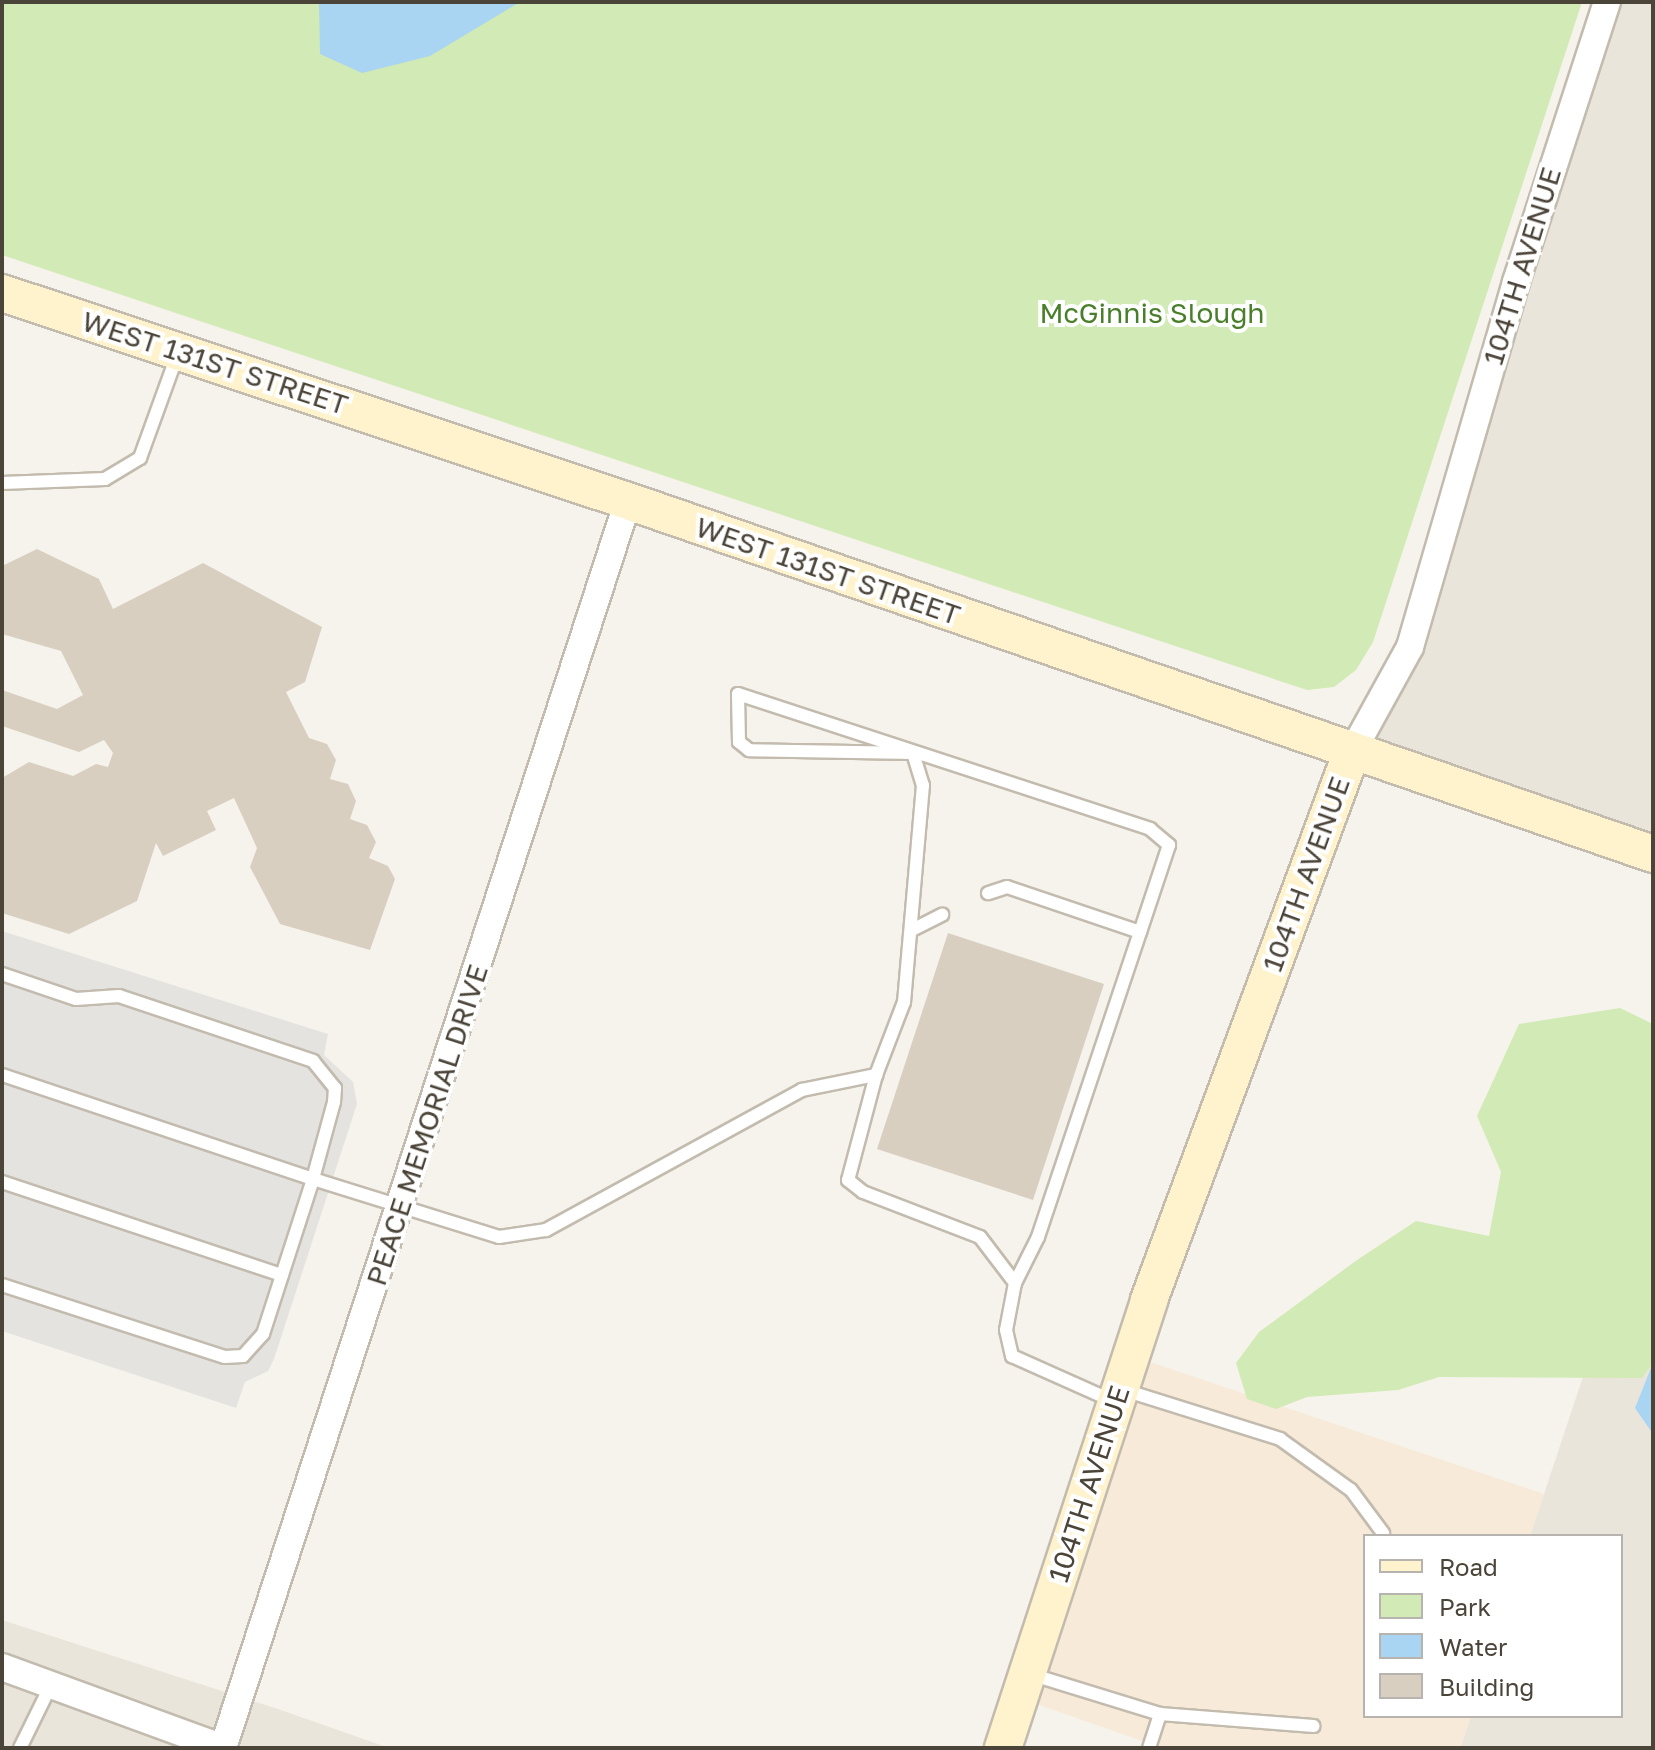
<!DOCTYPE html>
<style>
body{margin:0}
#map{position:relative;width:1655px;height:1750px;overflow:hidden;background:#f6f3ec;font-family:"Golos Text",sans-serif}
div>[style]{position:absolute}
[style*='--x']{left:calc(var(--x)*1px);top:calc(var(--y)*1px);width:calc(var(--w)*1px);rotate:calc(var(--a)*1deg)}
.residential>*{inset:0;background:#eae5da}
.commercial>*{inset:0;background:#f7ead8}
.green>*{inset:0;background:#d2eab5}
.parking>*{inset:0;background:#e5e3e0}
.water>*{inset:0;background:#a9d4f2}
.building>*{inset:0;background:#d8cfc1}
.roads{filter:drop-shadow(2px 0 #c2bbae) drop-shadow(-2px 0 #c2bbae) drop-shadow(0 2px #c2bbae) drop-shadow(0 -2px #c2bbae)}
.lane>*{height:12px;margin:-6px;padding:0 6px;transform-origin:6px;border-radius:6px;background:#fff}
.street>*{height:26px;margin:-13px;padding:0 13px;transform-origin:13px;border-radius:13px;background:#fff}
.secondary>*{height:36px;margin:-18px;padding:0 18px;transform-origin:18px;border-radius:18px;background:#fff3cd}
span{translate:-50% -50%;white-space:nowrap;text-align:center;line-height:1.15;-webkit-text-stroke:8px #fff;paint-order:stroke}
.street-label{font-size:28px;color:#4b4439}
.park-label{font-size:28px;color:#4a7f2a}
.frame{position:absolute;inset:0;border:4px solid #4b4439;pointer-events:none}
.legend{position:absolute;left:1363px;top:1534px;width:260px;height:184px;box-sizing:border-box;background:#fff;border:2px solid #b7b4b0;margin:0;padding:10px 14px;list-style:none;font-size:24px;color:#4b4439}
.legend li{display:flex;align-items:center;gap:16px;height:40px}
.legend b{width:40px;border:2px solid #b7b4b0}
</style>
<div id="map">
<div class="residential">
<div style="clip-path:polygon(1618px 2px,1653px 2px,1653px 832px,1375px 742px)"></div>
<div style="clip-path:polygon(1653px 1166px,1653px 1748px,1460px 1748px,1471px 1716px,1621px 1716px,1621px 1536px,1530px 1536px)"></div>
<div style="clip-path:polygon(2px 1620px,281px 1710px,389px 1748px,2px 1748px)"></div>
</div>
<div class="commercial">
<div style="clip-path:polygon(1147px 1361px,1544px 1494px,1530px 1536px,1365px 1536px,1365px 1716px,1471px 1716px,1460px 1748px,1162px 1748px,1031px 1702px)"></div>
</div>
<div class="green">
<div style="clip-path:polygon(2px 2px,1582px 2px,1373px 642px,1356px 670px,1334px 687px,1307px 690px,2px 255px)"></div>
<div style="clip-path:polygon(1620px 1008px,1653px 1024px,1653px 1363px,1642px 1378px,1439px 1377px,1398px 1390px,1307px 1397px,1276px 1409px,1247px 1399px,1236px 1363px,1259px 1332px,1357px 1260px,1416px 1221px,1489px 1236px,1501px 1172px,1477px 1116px,1519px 1024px)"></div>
</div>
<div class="parking">
<div style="clip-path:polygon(2px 931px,328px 1034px,324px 1055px,353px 1082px,357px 1104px,274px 1359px,268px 1371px,245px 1382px,236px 1408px,2px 1331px)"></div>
</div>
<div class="water">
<div style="clip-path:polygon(319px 2px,520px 2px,430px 56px,362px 73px,320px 54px)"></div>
<div style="clip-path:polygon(1653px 1363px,1653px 1434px,1635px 1408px)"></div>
</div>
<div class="building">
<div style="clip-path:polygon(37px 549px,99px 579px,113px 609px,203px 563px,322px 627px,305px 682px,286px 692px,309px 738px,327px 744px,336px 760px,330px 779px,348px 784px,356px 801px,350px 819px,367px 825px,376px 842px,369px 858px,388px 866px,395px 879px,370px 950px,280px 924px,250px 867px,257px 848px,234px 798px,207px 811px,216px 830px,163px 856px,156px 843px,137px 901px,69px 934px,2px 913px,2px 778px,29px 762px,73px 776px,96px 764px,108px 767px,113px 753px,104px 740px,79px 752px,2px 726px,2px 690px,57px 709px,83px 695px,61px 651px,2px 634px,2px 566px)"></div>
<div style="clip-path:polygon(948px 933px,1104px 984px,1033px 1200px,877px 1149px)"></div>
</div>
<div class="roads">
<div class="lane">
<div style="--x:2;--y:483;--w:103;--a:-2.2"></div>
<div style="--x:105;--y:479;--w:41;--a:-31"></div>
<div style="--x:140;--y:458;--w:109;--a:-70.1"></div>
<div style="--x:913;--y:753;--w:164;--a:-179"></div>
<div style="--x:749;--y:750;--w:13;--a:-141"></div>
<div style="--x:739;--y:742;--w:48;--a:-91.2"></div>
<div style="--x:738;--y:694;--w:434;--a:18.1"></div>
<div style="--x:1150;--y:829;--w:25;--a:40"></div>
<div style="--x:1169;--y:845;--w:92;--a:108.4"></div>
<div style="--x:1140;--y:932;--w:140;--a:-161.3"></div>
<div style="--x:1007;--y:887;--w:20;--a:162"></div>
<div style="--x:913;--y:753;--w:34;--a:73"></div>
<div style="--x:923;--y:785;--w:218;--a:95"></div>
<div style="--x:904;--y:1002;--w:78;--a:111"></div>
<div style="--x:876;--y:1075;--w:109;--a:104.9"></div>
<div style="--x:848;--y:1180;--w:19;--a:39"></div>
<div style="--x:863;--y:1192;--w:125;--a:21"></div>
<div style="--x:980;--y:1237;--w:58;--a:52.7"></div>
<div style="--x:1015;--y:1283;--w:48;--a:100.8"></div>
<div style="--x:1006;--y:1330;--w:27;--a:77"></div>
<div style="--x:1012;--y:1356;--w:111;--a:24"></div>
<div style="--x:912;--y:930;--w:34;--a:-27"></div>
<div style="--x:2;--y:974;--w:78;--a:18.7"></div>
<div style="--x:76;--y:999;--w:43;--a:-4"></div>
<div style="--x:119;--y:996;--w:205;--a:18.5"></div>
<div style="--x:313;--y:1061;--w:35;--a:51"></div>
<div style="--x:335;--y:1088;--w:14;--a:94"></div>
<div style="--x:334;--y:1102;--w:80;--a:105.3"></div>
<div style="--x:313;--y:1179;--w:328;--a:-161.5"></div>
<div style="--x:2;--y:1182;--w:295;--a:18.4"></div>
<div style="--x:1015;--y:1283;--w:51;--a:-63.4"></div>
<div style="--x:1038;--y:1237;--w:322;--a:-71.5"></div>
<div style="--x:2;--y:1285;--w:234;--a:17.9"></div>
<div style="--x:225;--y:1357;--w:18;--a:-3"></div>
<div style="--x:243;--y:1356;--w:30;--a:-48"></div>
<div style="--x:263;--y:1334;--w:163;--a:-72.1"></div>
<div style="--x:313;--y:1179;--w:195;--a:17.3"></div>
<div style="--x:499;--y:1237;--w:48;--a:-8.5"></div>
<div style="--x:546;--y:1230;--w:292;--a:-28.7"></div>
<div style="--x:802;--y:1090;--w:76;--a:-11.5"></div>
<div style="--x:1124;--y:1390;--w:164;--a:17.4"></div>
<div style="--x:1280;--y:1439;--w:87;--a:35.7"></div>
<div style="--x:1351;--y:1490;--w:54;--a:53.3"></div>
<div style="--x:1030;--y:1674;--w:136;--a:17.1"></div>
<div style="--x:1160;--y:1714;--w:154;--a:4.5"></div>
<div style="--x:20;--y:1748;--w:72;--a:-63.8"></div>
<div style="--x:1149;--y:1748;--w:36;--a:-72"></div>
</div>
<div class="street">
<div style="--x:1351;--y:754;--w:122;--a:-61.1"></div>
<div style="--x:1410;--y:647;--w:380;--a:-73.8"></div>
<div style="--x:1516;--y:282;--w:294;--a:-72"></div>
<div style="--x:2;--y:1667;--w:235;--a:20.1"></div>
<div style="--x:223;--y:1748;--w:1311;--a:-72.01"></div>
</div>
<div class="secondary">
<div style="--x:2;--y:293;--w:660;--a:18.38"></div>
<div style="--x:628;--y:501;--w:1084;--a:19"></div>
<div style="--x:1003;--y:1748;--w:471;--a:-71.9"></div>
<div style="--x:1149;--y:1300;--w:582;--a:-69.7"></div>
</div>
</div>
<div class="street-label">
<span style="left:1522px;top:266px;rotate:-73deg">104TH AVENUE</span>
<span style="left:215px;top:363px;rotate:18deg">WEST 131ST STREET</span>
<span style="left:828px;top:571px;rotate:19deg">WEST 131ST STREET</span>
<span style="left:1306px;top:874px;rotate:-70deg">104TH AVENUE</span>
<span style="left:427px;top:1125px;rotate:-72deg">PEACE MEMORIAL DRIVE</span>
<span style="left:1089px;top:1484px;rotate:-72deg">104TH AVENUE</span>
</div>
<div class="park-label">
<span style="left:1152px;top:313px">McGinnis Slough</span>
</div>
<div class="frame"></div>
<ul class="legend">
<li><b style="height:10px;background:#fff3cd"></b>Road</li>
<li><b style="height:22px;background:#d2eab5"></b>Park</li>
<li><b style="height:22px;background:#a9d4f2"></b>Water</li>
<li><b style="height:22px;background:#d8cfc1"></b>Building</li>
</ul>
</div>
